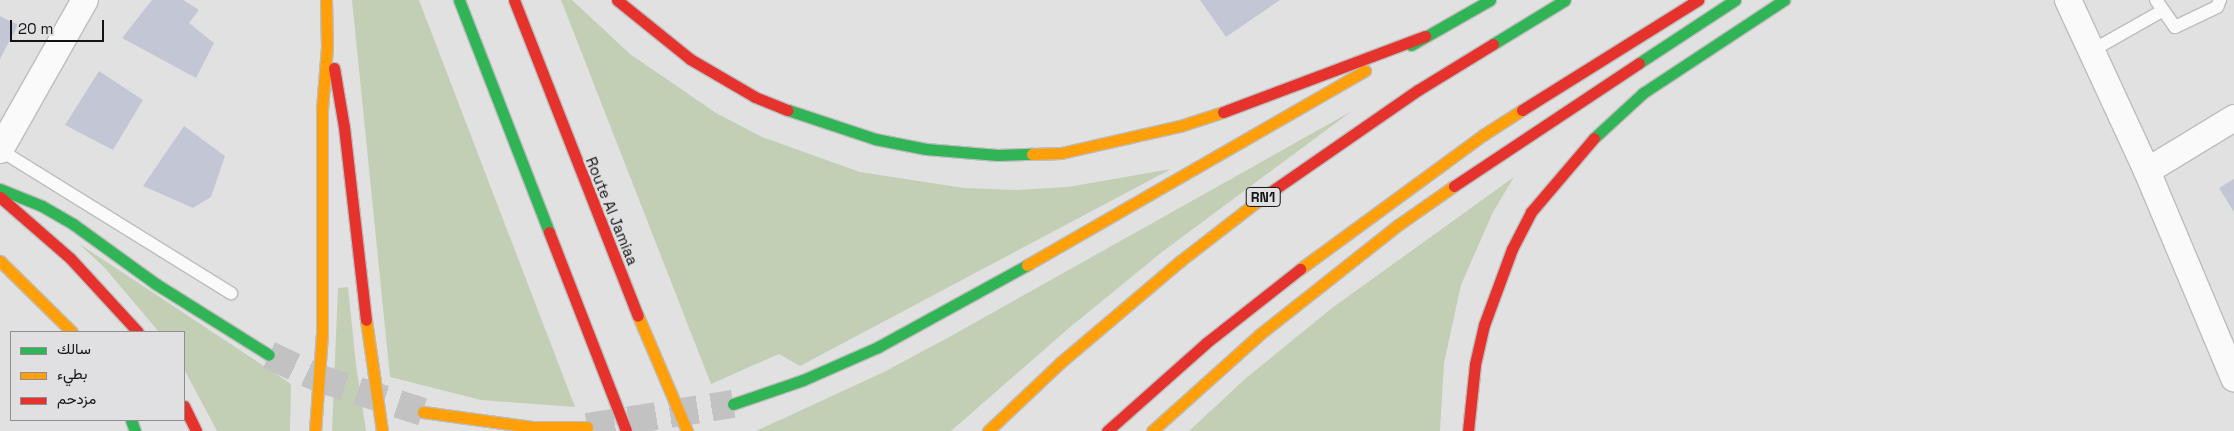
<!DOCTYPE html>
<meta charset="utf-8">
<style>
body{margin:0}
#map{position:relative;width:2234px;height:431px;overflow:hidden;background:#e1e1e1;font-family:"Space Grotesk",Vazirmatn,sans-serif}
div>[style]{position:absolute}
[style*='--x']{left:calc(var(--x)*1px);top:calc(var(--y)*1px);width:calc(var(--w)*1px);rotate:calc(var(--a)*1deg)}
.green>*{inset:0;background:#c2cfb5}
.building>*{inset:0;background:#c3c7d5}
.highway-tunnel>*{height:28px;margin-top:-14px;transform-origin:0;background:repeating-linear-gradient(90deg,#c2c2c2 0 28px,transparent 0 42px)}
.roads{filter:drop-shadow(1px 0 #bdbdbd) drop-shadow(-1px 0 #bdbdbd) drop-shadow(0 1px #bdbdbd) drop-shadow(0 -1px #bdbdbd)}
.lane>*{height:12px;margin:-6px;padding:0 6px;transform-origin:6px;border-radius:6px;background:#fafafa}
.street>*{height:26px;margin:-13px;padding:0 13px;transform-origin:13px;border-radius:13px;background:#fafafa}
.fast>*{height:11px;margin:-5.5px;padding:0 5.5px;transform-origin:5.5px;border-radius:5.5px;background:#30b455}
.slow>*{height:11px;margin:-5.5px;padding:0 5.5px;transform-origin:5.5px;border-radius:5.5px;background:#ff9f0a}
.jam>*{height:11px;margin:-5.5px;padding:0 5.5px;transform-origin:5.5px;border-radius:5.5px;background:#e5322d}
span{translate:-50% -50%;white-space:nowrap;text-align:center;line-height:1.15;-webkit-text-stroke:4.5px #e0e0e2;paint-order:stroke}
.shield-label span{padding:1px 4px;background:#e0e0e2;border:1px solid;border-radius:4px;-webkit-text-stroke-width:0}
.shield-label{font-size:14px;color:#131314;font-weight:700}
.street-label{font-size:15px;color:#131314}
.legend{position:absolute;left:10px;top:331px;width:175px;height:90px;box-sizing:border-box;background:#e0e0e2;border:1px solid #8e8e90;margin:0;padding:6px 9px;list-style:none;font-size:15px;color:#131314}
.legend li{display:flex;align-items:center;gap:10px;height:25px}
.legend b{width:25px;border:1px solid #8e8e90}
.scale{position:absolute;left:10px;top:20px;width:94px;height:22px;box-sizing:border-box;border:2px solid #131314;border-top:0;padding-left:6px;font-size:15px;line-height:18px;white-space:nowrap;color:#131314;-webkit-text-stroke:4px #e0e0e2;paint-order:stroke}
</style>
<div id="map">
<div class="green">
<div style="clip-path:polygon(352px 0,419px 0,575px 407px,481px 400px,390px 377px)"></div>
<div style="clip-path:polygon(561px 0,572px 0,630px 54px,716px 113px,762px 137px,860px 172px,964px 188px,1016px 190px,1068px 187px,1171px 169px,800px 366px,779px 354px,711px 384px)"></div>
<div style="clip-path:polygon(1352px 111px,1162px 252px,1069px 328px,951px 431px,756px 431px,884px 372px,951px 336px)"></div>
<div style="clip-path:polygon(1514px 177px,1493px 212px,1461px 285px,1444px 363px,1440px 431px,1189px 431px,1245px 379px,1332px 308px)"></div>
<div style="clip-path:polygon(78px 243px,291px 384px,290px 431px,217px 431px,184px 369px,184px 332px,159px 332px,104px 267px)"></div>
<div style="clip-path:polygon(348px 287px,356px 365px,366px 431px,332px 431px,338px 288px)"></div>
</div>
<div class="building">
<div style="clip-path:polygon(152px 0,183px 0,199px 10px,189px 23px,214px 43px,196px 78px,122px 38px)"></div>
<div style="clip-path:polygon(1200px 0,1280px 0,1226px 37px)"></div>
<div style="clip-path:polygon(0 16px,18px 25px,0 59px)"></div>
<div style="clip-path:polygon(99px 71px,143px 100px,113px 150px,65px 125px)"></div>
<div style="clip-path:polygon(184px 126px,225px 156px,211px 197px,193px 208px,143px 186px)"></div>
<div style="clip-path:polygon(2234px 179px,2234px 212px,2219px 188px)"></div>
</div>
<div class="highway-tunnel">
<div style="--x:269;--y:355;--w:54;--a:25.1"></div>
<div style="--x:318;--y:378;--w:110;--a:17.9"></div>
<div style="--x:587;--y:427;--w:148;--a:-9"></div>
</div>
<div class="roads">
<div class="lane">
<div style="--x:2156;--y:0;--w:33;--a:55"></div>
<div style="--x:2175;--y:27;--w:47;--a:-25.5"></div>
<div style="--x:2217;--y:7;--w:8;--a:-67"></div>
<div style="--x:2093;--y:50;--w:79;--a:-29.5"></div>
<div style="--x:0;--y:150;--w:272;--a:31.8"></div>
</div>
<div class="street">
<div style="--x:2068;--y:0;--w:188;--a:65.2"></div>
<div style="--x:2147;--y:171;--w:225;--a:67.2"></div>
<div style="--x:0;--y:150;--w:172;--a:-60.5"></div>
<div style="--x:2147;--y:171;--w:102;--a:-31.3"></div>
</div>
<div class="fast">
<div style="--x:459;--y:0;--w:249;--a:68.8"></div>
<div style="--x:1493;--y:44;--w:84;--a:-31.4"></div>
<div style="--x:1411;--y:45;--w:91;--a:-29.7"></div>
<div style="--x:1639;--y:63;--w:115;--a:-33.3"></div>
<div style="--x:788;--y:110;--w:92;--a:18.4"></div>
<div style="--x:875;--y:139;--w:52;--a:11.1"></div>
<div style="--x:926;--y:149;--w:72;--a:4.8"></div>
<div style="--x:998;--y:155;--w:34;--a:-2"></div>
<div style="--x:1594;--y:138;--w:67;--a:-42.6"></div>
<div style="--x:1643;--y:93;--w:169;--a:-33.4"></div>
<div style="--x:0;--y:189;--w:45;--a:22"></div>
<div style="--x:42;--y:206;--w:36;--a:30"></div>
<div style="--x:73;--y:224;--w:102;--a:35.9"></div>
<div style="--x:156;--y:284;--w:133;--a:32.1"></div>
<div style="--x:733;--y:404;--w:74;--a:-18.9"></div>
<div style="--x:803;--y:380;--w:82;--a:-23.7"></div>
<div style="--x:878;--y:347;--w:170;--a:-28.8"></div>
<div style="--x:131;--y:420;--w:12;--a:70"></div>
</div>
<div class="slow">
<div style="--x:1032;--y:154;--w:29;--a:-2"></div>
<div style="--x:1061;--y:153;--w:122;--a:-12.8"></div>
<div style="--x:1180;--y:126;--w:45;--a:-18"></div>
<div style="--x:0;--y:261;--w:101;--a:44.6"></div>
<div style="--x:1027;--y:265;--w:390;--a:-29.9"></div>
<div style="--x:1300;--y:269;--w:227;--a:-36.2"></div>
<div style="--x:1483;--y:135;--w:46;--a:-32.7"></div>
<div style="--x:638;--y:316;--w:125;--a:66.9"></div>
<div style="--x:366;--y:320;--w:112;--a:81.8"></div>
<div style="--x:423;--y:412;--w:110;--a:7.8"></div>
<div style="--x:532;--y:427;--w:55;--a:0"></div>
<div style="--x:315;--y:431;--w:97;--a:-85.9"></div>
<div style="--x:322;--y:334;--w:225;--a:-90"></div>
<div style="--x:322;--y:109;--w:62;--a:-85.4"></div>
<div style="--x:327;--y:47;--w:47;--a:-91.2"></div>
<div style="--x:988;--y:431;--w:100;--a:-43.4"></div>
<div style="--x:1061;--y:362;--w:155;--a:-40.3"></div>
<div style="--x:1179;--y:262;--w:101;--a:-37.8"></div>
<div style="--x:1152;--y:431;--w:145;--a:-41.9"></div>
<div style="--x:1260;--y:334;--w:176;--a:-38.3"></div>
<div style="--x:1398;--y:225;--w:68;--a:-34.9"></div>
</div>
<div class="jam">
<div style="--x:514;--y:0;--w:339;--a:68.6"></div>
<div style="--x:617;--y:0;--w:94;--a:38.9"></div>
<div style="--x:690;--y:59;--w:75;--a:30.3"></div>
<div style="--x:755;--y:97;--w:35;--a:22"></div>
<div style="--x:334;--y:68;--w:60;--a:80.4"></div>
<div style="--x:344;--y:127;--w:194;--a:83.5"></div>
<div style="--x:1522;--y:110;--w:208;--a:-32"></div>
<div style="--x:1223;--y:112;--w:216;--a:-20.6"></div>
<div style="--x:1454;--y:186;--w:222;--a:-33.6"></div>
<div style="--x:0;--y:197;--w:93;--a:41.1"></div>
<div style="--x:70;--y:258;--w:100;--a:47.4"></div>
<div style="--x:1259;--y:200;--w:193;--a:-34.7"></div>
<div style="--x:1418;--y:90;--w:88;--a:-31.5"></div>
<div style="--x:549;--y:232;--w:213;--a:68.8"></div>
<div style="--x:184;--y:406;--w:28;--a:64"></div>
<div style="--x:1107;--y:431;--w:132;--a:-41.6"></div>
<div style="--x:1206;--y:343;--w:120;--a:-38.2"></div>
<div style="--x:1468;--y:431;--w:67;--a:-84"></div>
<div style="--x:1475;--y:364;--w:40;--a:-77"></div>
<div style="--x:1484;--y:325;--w:81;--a:-69.8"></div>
<div style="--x:1512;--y:249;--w:42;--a:-62.8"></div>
<div style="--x:1531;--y:212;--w:97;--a:-49.6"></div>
</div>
</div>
<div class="shield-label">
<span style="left:1263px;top:197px">RN1</span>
</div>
<div class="street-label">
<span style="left:612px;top:211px;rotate:68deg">Route Al Jamiaa</span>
</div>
<ul class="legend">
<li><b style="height:6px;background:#30b455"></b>سالك</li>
<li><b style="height:6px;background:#ff9f0a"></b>بطيء</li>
<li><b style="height:6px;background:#e5322d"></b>مزدحم</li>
</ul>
<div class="scale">20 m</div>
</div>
